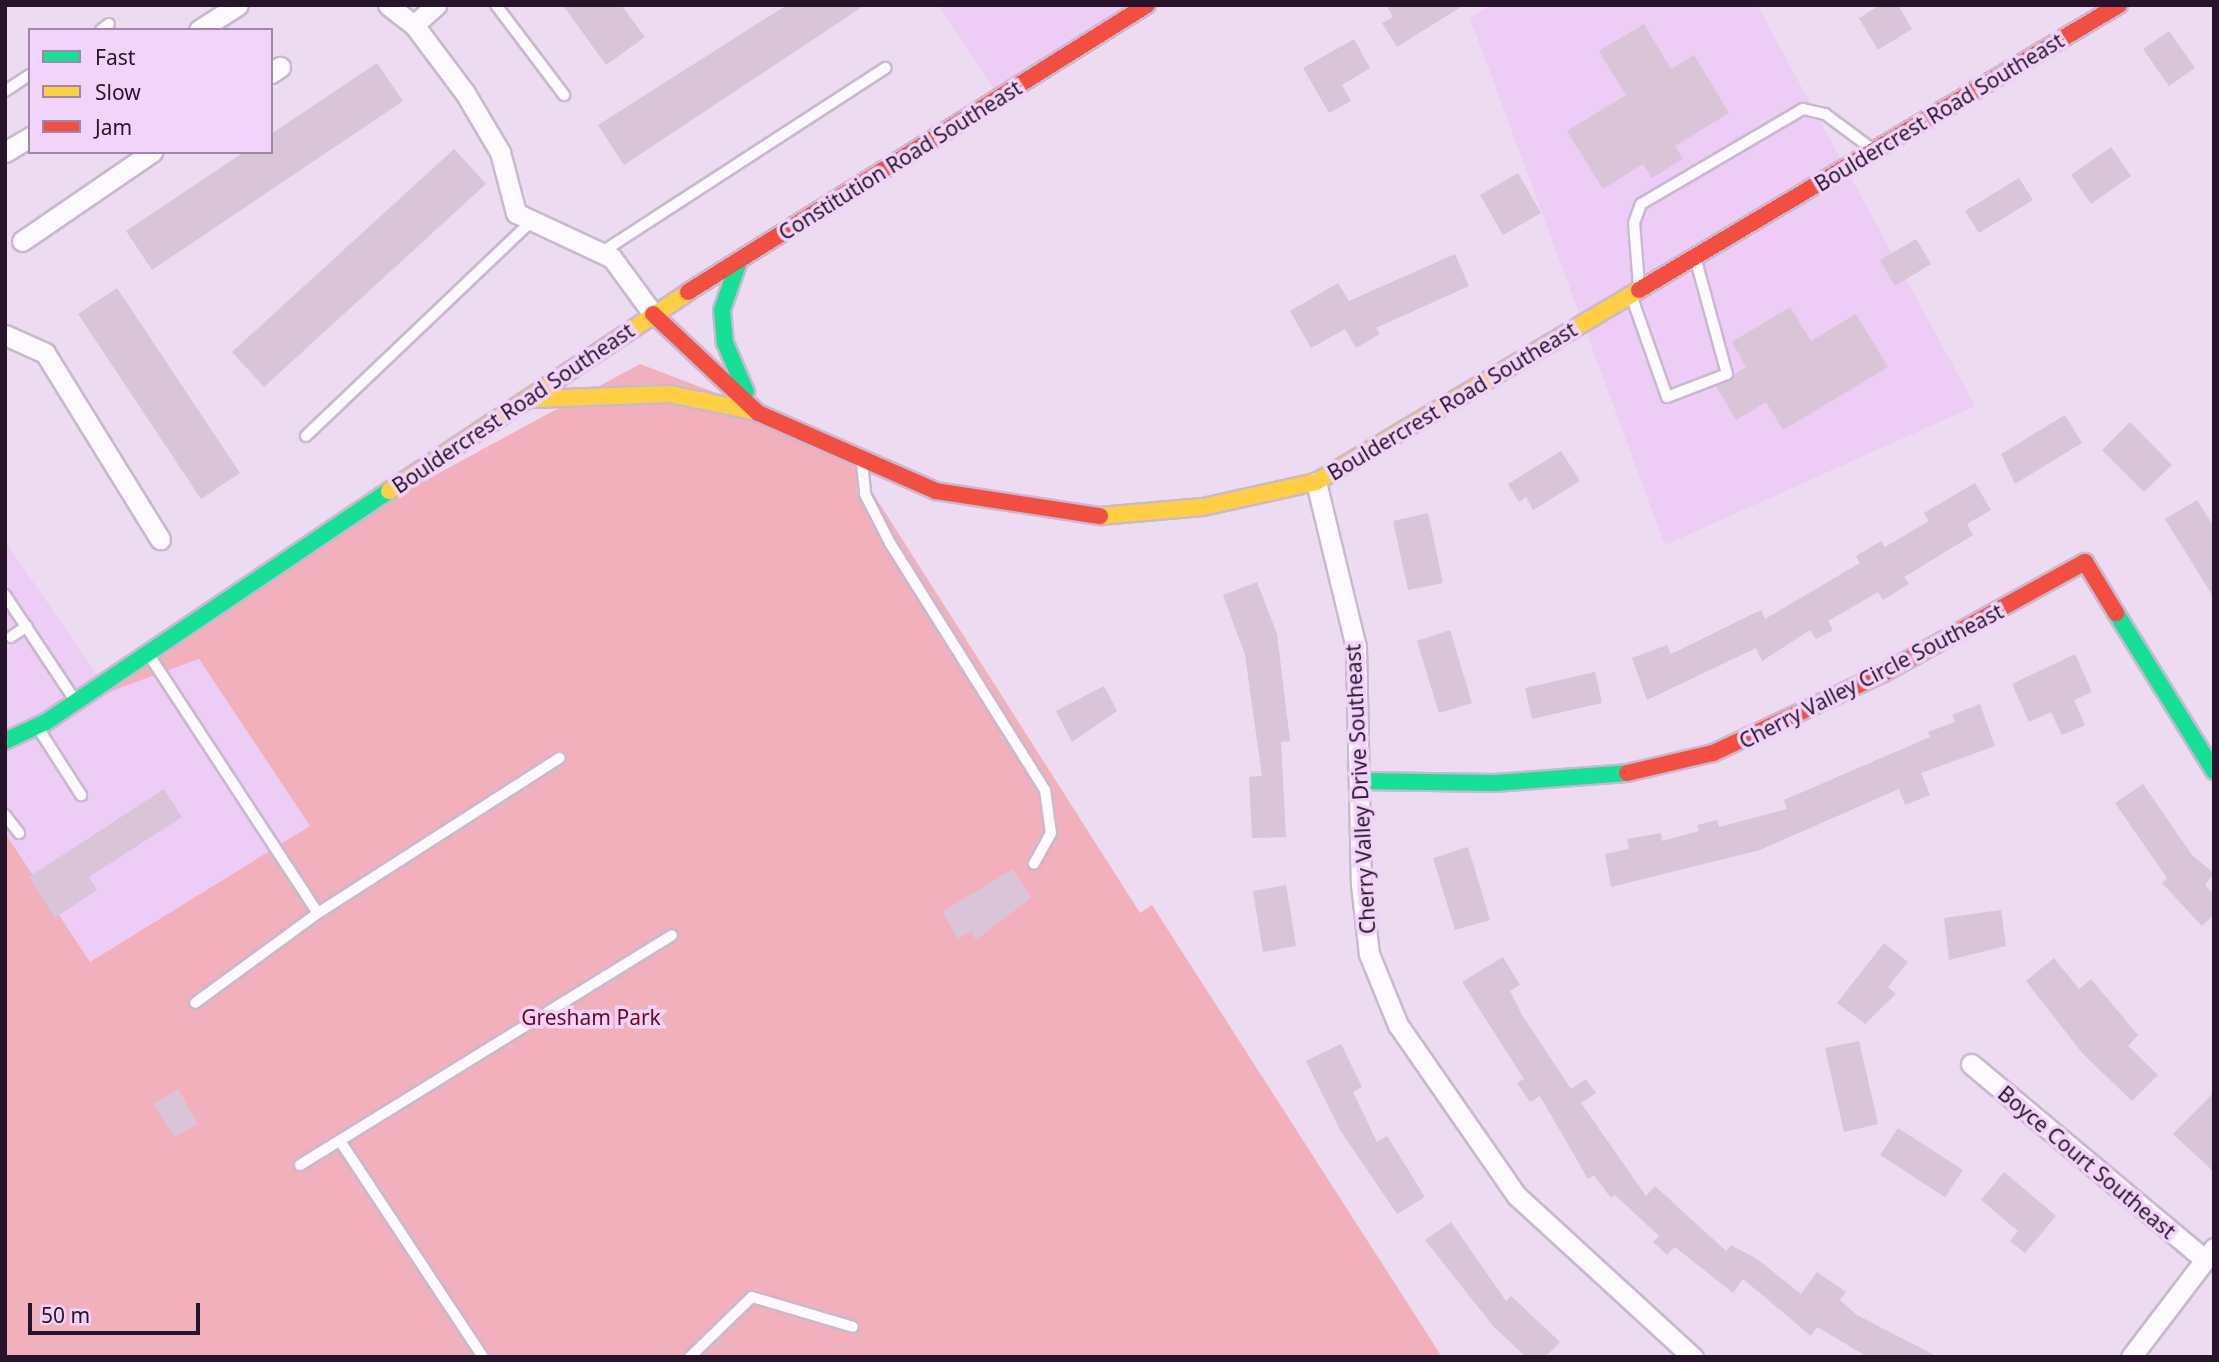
<!DOCTYPE html>
<style>
body{margin:0}
#map{position:relative;width:2219px;height:1362px;overflow:hidden;background:#ecdbf1;font-family:"Noto Sans",sans-serif}
div>[style]{position:absolute}
[style*='--x']{left:calc(var(--x)*1px);top:calc(var(--y)*1px);width:calc(var(--w)*1px);rotate:calc(var(--a)*1deg)}
.built>*{inset:0;background:#edcdf5}
.green>*{inset:0;background:#f1b0bb}
.building>*{inset:0;background:#dac4d8}
.roads{filter:drop-shadow(2px 0 #cab8ce) drop-shadow(-2px 0 #cab8ce) drop-shadow(0 2px #cab8ce) drop-shadow(0 -2px #cab8ce)}
.lane>*{height:10px;margin:-5px;padding:0 5px;transform-origin:5px;border-radius:5px;background:#fcfafd}
.street>*{height:19px;margin:-9.5px;padding:0 9.5px;transform-origin:9.5px;border-radius:9.5px;background:#fcfafd}
.fast>*{height:16px;margin:-8px;padding:0 8px;transform-origin:8px;border-radius:8px;background:#16e098}
.slow>*{height:16px;margin:-8px;padding:0 8px;transform-origin:8px;border-radius:8px;background:#ffcf43}
.jam>*{height:16px;margin:-8px;padding:0 8px;transform-origin:8px;border-radius:8px;background:#f24e42}
span{translate:-50% -50%;white-space:nowrap;text-align:center;line-height:1.15;-webkit-text-stroke:7px #f2d3f9;paint-order:stroke}
.street-label{font-size:21px;color:#27142b}
.park-label{font-size:21px;color:#70081b}
.frame{position:absolute;inset:0;border:7px solid #27142b;pointer-events:none}
.legend{position:absolute;left:28px;top:28px;width:245px;height:126px;box-sizing:border-box;background:#f2d3f9;border:2px solid #a187a7;margin:0;padding:9px 12px;list-style:none;font-size:21px;color:#27142b}
.legend li{display:flex;align-items:center;gap:14px;height:35px}
.legend b{width:35px;border:2px solid #a187a7}
.scale{position:absolute;left:28px;top:1303px;width:172px;height:32px;box-sizing:border-box;border:4px solid #27142b;border-top:0;padding-left:9px;font-size:21px;line-height:24px;white-space:nowrap;color:#27142b;-webkit-text-stroke:5px #f2d3f9;paint-order:stroke}
</style>
<div id="map">
<div class="built">
<div style="clip-path:polygon(938px 5px,1149px 5px,1001px 99px)"></div>
<div style="clip-path:polygon(1491px 5px,1757px 5px,1975px 406px,1665px 545px,1470px 18px)"></div>
<div style="clip-path:polygon(5px 541px,109px 692px,199px 659px,310px 826px,90px 962px,5px 833px)"></div>
</div>
<div class="green">
<div style="clip-path:polygon(640px 364px,839px 440px,1140px 913px,1152px 905px,1442px 1357px,5px 1357px,5px 833px,90px 962px,310px 826px,199px 659px,109px 692px,367px 512px)"></div>
</div>
<div class="building">
<div style="clip-path:polygon(563px 5px,621px 5px,645px 37px,606px 65px)"></div>
<div style="clip-path:polygon(787px 5px,865px 5px,624px 165px,598px 125px)"></div>
<div style="clip-path:polygon(1386px 5px,1464px 5px,1397px 47px,1382px 23px,1393px 17px)"></div>
<div style="clip-path:polygon(1880px 5px,1898px 5px,1912px 29px,1878px 50px,1859px 18px)"></div>
<div style="clip-path:polygon(1644px 24px,1671px 69px,1694px 55px,1729px 113px,1675px 146px,1683px 159px,1652px 178px,1643px 164px,1603px 189px,1567px 131px,1626px 95px,1599px 51px)"></div>
<div style="clip-path:polygon(2169px 31px,2195px 68px,2169px 86px,2143px 49px)"></div>
<div style="clip-path:polygon(1354px 39px,1370px 68px,1342px 85px,1351px 101px,1329px 113px,1303px 68px)"></div>
<div style="clip-path:polygon(377px 63px,403px 101px,152px 270px,126px 231px,244px 152px,271px 152px,271px 134px)"></div>
<div style="clip-path:polygon(2111px 147px,2131px 176px,2091px 204px,2071px 175px)"></div>
<div style="clip-path:polygon(454px 149px,486px 184px,264px 387px,232px 352px)"></div>
<div style="clip-path:polygon(1518px 173px,1541px 213px,1503px 235px,1480px 195px)"></div>
<div style="clip-path:polygon(2019px 178px,2033px 200px,1979px 233px,1965px 211px)"></div>
<div style="clip-path:polygon(1916px 239px,1931px 264px,1895px 286px,1880px 260px)"></div>
<div style="clip-path:polygon(1455px 254px,1469px 286px,1376px 328px,1380px 334px,1356px 348px,1345px 329px,1311px 348px,1290px 311px,1338px 283px,1349px 301px)"></div>
<div style="clip-path:polygon(117px 288px,240px 473px,201px 499px,78px 314px)"></div>
<div style="clip-path:polygon(1790px 307px,1811px 341px,1856px 314px,1888px 367px,1783px 430px,1766px 402px,1736px 420px,1716px 386px,1746px 367px,1732px 342px)"></div>
<div style="clip-path:polygon(2065px 415px,2082px 443px,2015px 484px,2001px 454px)"></div>
<div style="clip-path:polygon(2130px 422px,2172px 465px,2144px 492px,2102px 450px)"></div>
<div style="clip-path:polygon(1561px 451px,1580px 481px,1533px 510px,1526px 497px,1519px 502px,1508px 484px)"></div>
<div style="clip-path:polygon(1975px 483px,1991px 510px,1967px 524px,1973px 535px,1904px 577px,1909px 584px,1883px 600px,1878px 592px,1828px 621px,1833px 630px,1816px 639px,1810px 630px,1762px 661px,1756px 648px,1647px 700px,1632px 658px,1667px 645px,1671px 654px,1761px 610px,1765px 619px,1860px 563px,1856px 556px,1881px 541px,1885px 547px,1929px 521px,1924px 513px)"></div>
<div style="clip-path:polygon(2197px 500px,2214px 527px,2214px 598px,2165px 519px)"></div>
<div style="clip-path:polygon(1428px 513px,1443px 583px,1408px 590px,1393px 521px)"></div>
<div style="clip-path:polygon(1257px 582px,1277px 634px,1290px 741px,1281px 742px,1286px 837px,1252px 838px,1249px 777px,1262px 776px,1245px 655px,1223px 595px)"></div>
<div style="clip-path:polygon(1450px 630px,1472px 703px,1439px 713px,1417px 641px)"></div>
<div style="clip-path:polygon(2075px 654px,2092px 692px,2074px 700px,2085px 725px,2062px 735px,2051px 712px,2029px 722px,2012px 684px)"></div>
<div style="clip-path:polygon(1595px 672px,1602px 703px,1532px 719px,1525px 688px)"></div>
<div style="clip-path:polygon(1104px 686px,1117px 711px,1072px 742px,1056px 711px)"></div>
<div style="clip-path:polygon(1980px 704px,1995px 746px,1921px 773px,1930px 795px,1905px 805px,1899px 789px,1760px 850px,1611px 887px,1605px 854px,1629px 849px,1627px 839px,1661px 833px,1662px 841px,1699px 831px,1697px 825px,1717px 820px,1719px 827px,1787px 809px,1784px 800px,1930px 737px,1928px 732px,1955px 722px,1952px 715px)"></div>
<div style="clip-path:polygon(2143px 784px,2192px 855px,2214px 873px,2205px 885px,2214px 895px,2214px 915px,2202px 926px,2162px 883px,2167px 878px,2115px 803px)"></div>
<div style="clip-path:polygon(164px 789px,182px 817px,89px 877px,97px 890px,55px 918px,29px 877px)"></div>
<div style="clip-path:polygon(1468px 847px,1490px 920px,1455px 930px,1433px 858px)"></div>
<div style="clip-path:polygon(1013px 869px,1031px 898px,976px 940px,971px 931px,958px 939px,942px 912px)"></div>
<div style="clip-path:polygon(1286px 885px,1296px 946px,1263px 952px,1253px 891px)"></div>
<div style="clip-path:polygon(2001px 910px,2006px 946px,1949px 960px,1944px 918px)"></div>
<div style="clip-path:polygon(1884px 943px,1908px 962px,1888px 987px,1896px 994px,1865px 1024px,1837px 1003px)"></div>
<div style="clip-path:polygon(1503px 957px,1520px 985px,1510px 991px,1522px 1015px,1571px 1089px,1586px 1079px,1596px 1093px,1581px 1103px,1646px 1196px,1655px 1186px,1726px 1251px,1731px 1245px,1757px 1259px,1801px 1294px,1817px 1272px,1846px 1292px,1840px 1300px,1857px 1315px,1938px 1357px,1868px 1357px,1817px 1327px,1811px 1336px,1743px 1279px,1733px 1293px,1675px 1247px,1667px 1255px,1653px 1242px,1659px 1236px,1615px 1195px,1611px 1198px,1594px 1175px,1588px 1179px,1540px 1096px,1530px 1102px,1517px 1083px,1524px 1079px,1462px 982px)"></div>
<div style="clip-path:polygon(2054px 958px,2079px 989px,2091px 979px,2138px 1035px,2128px 1046px,2158px 1075px,2132px 1101px,2083px 1054px,2026px 981px)"></div>
<div style="clip-path:polygon(1859px 1041px,1878px 1124px,1844px 1132px,1825px 1048px)"></div>
<div style="clip-path:polygon(1341px 1044px,1362px 1087px,1353px 1092px,1377px 1142px,1387px 1136px,1425px 1197px,1397px 1214px,1340px 1130px,1306px 1061px)"></div>
<div style="clip-path:polygon(178px 1089px,198px 1124px,174px 1137px,154px 1104px)"></div>
<div style="clip-path:polygon(2214px 1092px,2214px 1172px,2173px 1134px)"></div>
<div style="clip-path:polygon(1898px 1128px,1963px 1170px,1945px 1197px,1880px 1155px)"></div>
<div style="clip-path:polygon(2004px 1172px,2056px 1216px,2025px 1253px,2010px 1241px,2018px 1231px,1981px 1200px)"></div>
<div style="clip-path:polygon(1451px 1222px,1506px 1301px,1511px 1296px,1560px 1342px,1545px 1357px,1526px 1357px,1493px 1326px,1425px 1240px)"></div>
</div>
<div class="roads">
<div class="lane">
<div style="--x:496;--y:5;--w:113;--a:52.9"></div>
<div style="--x:101;--y:30;--w:10;--a:-37"></div>
<div style="--x:5;--y:91;--w:30;--a:-33"></div>
<div style="--x:602;--y:252;--w:338;--a:-33"></div>
<div style="--x:1639;--y:286;--w:63;--a:-94.5"></div>
<div style="--x:1634;--y:223;--w:20;--a:-70"></div>
<div style="--x:1641;--y:204;--w:188;--a:-30.4"></div>
<div style="--x:1803;--y:109;--w:23;--a:13"></div>
<div style="--x:1825;--y:114;--w:57;--a:36.5"></div>
<div style="--x:1632;--y:298;--w:105;--a:70.5"></div>
<div style="--x:1667;--y:397;--w:64;--a:-21"></div>
<div style="--x:1727;--y:374;--w:117;--a:-105.3"></div>
<div style="--x:306;--y:436;--w:309;--a:-43.6"></div>
<div style="--x:862;--y:463;--w:31;--a:84"></div>
<div style="--x:865;--y:494;--w:55;--a:63"></div>
<div style="--x:890;--y:543;--w:292;--a:57.9"></div>
<div style="--x:1045;--y:790;--w:43;--a:82.1"></div>
<div style="--x:1051;--y:833;--w:35;--a:119"></div>
<div style="--x:5;--y:595;--w:125;--a:56.4"></div>
<div style="--x:11;--y:637;--w:19;--a:-35"></div>
<div style="--x:149;--y:655;--w:308;--a:56.8"></div>
<div style="--x:318;--y:913;--w:152;--a:143.8"></div>
<div style="--x:38;--y:728;--w:80;--a:57.3"></div>
<div style="--x:5;--y:815;--w:23;--a:52"></div>
<div style="--x:318;--y:913;--w:287;--a:-32.7"></div>
<div style="--x:340;--y:1141;--w:259;--a:56.5"></div>
<div style="--x:300;--y:1165;--w:437;--a:-31.7"></div>
<div style="--x:690;--y:1357;--w:86;--a:-44.1"></div>
<div style="--x:752;--y:1297;--w:105;--a:16.5"></div>
</div>
<div class="street">
<div style="--x:388;--y:5;--w:33;--a:38"></div>
<div style="--x:414;--y:25;--w:85;--a:53.1"></div>
<div style="--x:465;--y:93;--w:69;--a:59.3"></div>
<div style="--x:500;--y:152;--w:63;--a:75.3"></div>
<div style="--x:516;--y:213;--w:106;--a:25.1"></div>
<div style="--x:612;--y:258;--w:69;--a:53.8"></div>
<div style="--x:414;--y:25;--w:30;--a:-42"></div>
<div style="--x:199;--y:30;--w:46;--a:-32.7"></div>
<div style="--x:271;--y:73;--w:11;--a:-34"></div>
<div style="--x:5;--y:152;--w:29;--a:-31"></div>
<div style="--x:22;--y:241;--w:158;--a:-34.4"></div>
<div style="--x:5;--y:335;--w:44;--a:24.2"></div>
<div style="--x:45;--y:353;--w:219;--a:58.3"></div>
<div style="--x:1316;--y:482;--w:170;--a:76.4"></div>
<div style="--x:1356;--y:647;--w:237;--a:88.8"></div>
<div style="--x:1361;--y:884;--w:70;--a:83.5"></div>
<div style="--x:1369;--y:954;--w:77;--a:67.8"></div>
<div style="--x:1398;--y:1025;--w:208;--a:55.2"></div>
<div style="--x:1517;--y:1196;--w:239;--a:42.5"></div>
<div style="--x:1971;--y:1064;--w:304;--a:39.9"></div>
<div style="--x:2131;--y:1357;--w:137;--a:-52.7"></div>
</div>
<div class="fast">
<div style="--x:739;--y:261;--w:52;--a:109.1"></div>
<div style="--x:722;--y:310;--w:33;--a:85"></div>
<div style="--x:725;--y:343;--w:53;--a:66.8"></div>
<div style="--x:2116;--y:613;--w:186;--a:58.2"></div>
<div style="--x:5;--y:741;--w:45;--a:-24.9"></div>
<div style="--x:46;--y:722;--w:414;--a:-34"></div>
<div style="--x:1361;--y:781;--w:134;--a:0.9"></div>
<div style="--x:1495;--y:783;--w:132;--a:-4.3"></div>
</div>
<div class="slow">
<div style="--x:533;--y:399;--w:137;--a:-2.1"></div>
<div style="--x:670;--y:394;--w:84;--a:11.7"></div>
<div style="--x:389;--y:491;--w:359;--a:-33.6"></div>
<div style="--x:1100;--y:516;--w:103;--a:-5"></div>
<div style="--x:1203;--y:507;--w:116;--a:-12.5"></div>
<div style="--x:1316;--y:482;--w:376;--a:-30.7"></div>
</div>
<div class="jam">
<div style="--x:1639;--y:290;--w:558;--a:-30.7"></div>
<div style="--x:688;--y:292;--w:541;--a:-32.02"></div>
<div style="--x:653;--y:314;--w:144;--a:43.3"></div>
<div style="--x:758;--y:413;--w:194;--a:23.7"></div>
<div style="--x:936;--y:491;--w:166;--a:8.7"></div>
<div style="--x:1627;--y:773;--w:88;--a:-13.1"></div>
<div style="--x:1713;--y:753;--w:187;--a:-25.1"></div>
<div style="--x:1882;--y:674;--w:232;--a:-28.9"></div>
<div style="--x:2085;--y:562;--w:60;--a:58.7"></div>
</div>
</div>
<div class="street-label">
<span style="left:1939px;top:112px;rotate:-31deg">Bouldercrest Road Southeast</span>
<span style="left:900px;top:160px;rotate:-32deg">Constitution Road Southeast</span>
<span style="left:1452px;top:401px;rotate:-31deg">Bouldercrest Road Southeast</span>
<span style="left:513px;top:408px;rotate:-34deg">Bouldercrest Road Southeast</span>
<span style="left:1871px;top:676px;rotate:-27deg">Cherry Valley Circle Southeast</span>
<span style="left:1360px;top:789px;rotate:-93deg">Cherry Valley Drive Southeast</span>
<span style="left:2087px;top:1162px;rotate:40deg">Boyce Court Southeast</span>
</div>
<div class="park-label">
<span style="left:591px;top:1017px">Gresham Park</span>
</div>
<div class="frame"></div>
<ul class="legend">
<li><b style="height:9px;background:#16e098"></b>Fast</li>
<li><b style="height:9px;background:#ffcf43"></b>Slow</li>
<li><b style="height:9px;background:#f24e42"></b>Jam</li>
</ul>
<div class="scale">50 m</div>
</div>
